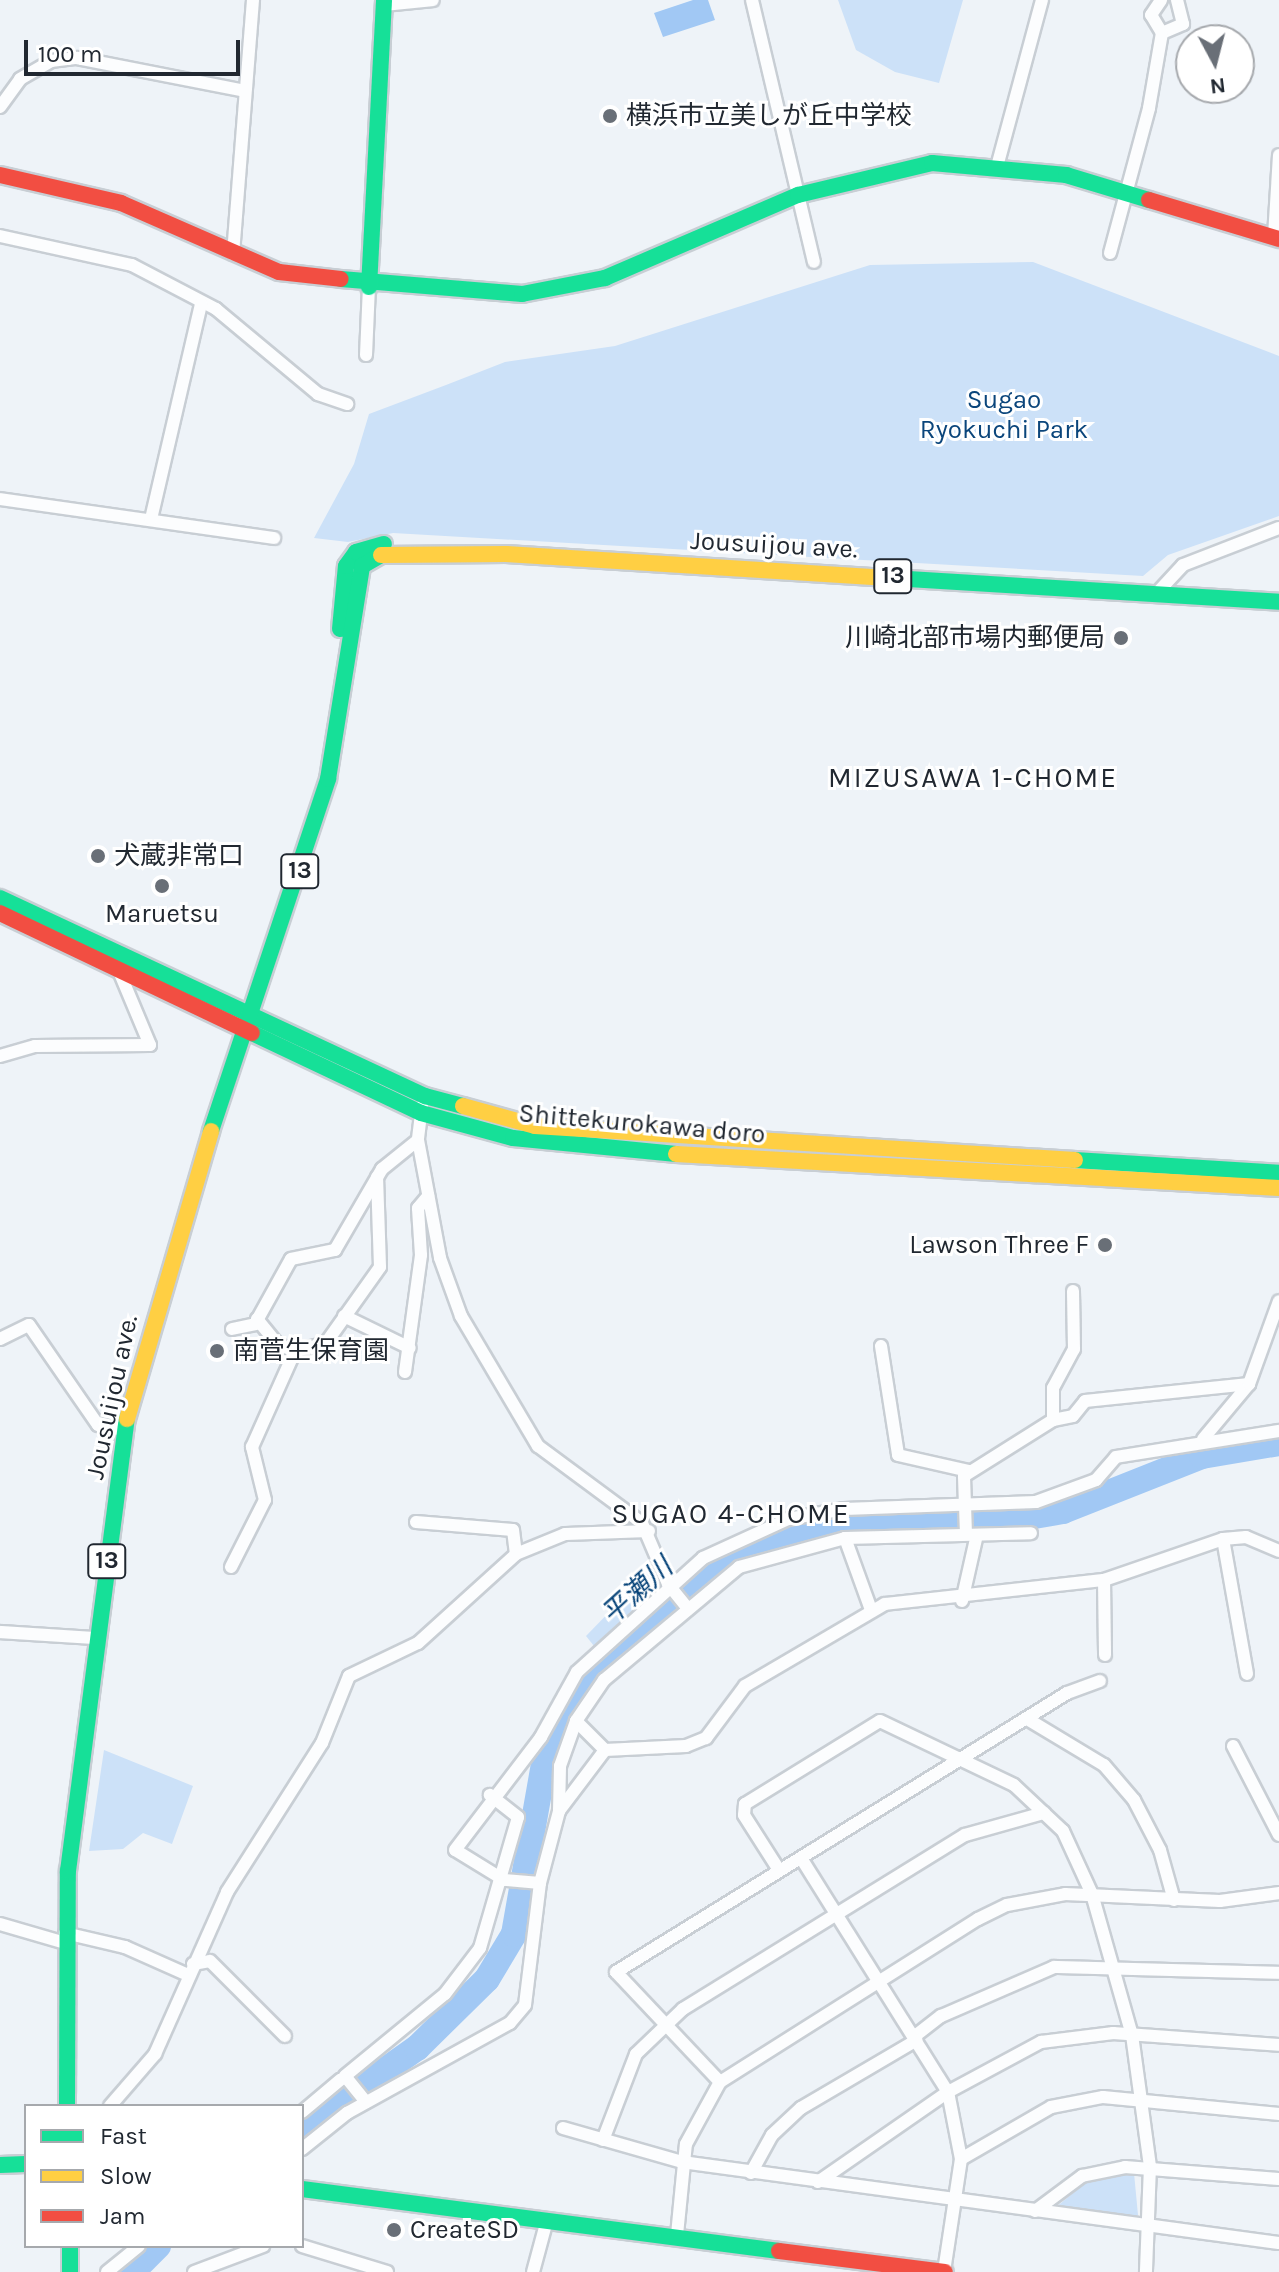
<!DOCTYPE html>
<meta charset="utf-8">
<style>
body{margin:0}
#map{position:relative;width:1279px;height:2272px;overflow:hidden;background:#eef3f8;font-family:Karla,"Noto Sans JP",sans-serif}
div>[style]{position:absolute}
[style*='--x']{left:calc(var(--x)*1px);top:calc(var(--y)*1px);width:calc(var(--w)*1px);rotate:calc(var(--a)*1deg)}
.green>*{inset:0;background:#cce1f8}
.water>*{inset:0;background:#a1c8f4}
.river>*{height:26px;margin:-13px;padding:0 13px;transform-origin:13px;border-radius:13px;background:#a1c8f4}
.roads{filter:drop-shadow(2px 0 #c8ced4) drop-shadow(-2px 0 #c8ced4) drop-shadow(0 2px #c8ced4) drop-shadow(0 -2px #c8ced4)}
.street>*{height:12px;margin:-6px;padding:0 6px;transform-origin:6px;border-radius:6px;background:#fcfdfe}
.fast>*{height:16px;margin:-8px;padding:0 8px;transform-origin:8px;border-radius:8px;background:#16e098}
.slow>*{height:16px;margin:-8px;padding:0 8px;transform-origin:8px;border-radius:8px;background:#ffcf43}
.jam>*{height:16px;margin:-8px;padding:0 8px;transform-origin:8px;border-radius:8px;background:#f24e42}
.dots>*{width:22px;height:22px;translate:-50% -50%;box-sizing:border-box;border:4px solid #fff;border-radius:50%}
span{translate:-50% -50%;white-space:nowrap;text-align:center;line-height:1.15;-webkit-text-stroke:6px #fff;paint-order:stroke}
.shield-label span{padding:2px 6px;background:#fff;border:2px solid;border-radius:6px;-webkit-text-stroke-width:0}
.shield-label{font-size:24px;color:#212831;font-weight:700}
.poi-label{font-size:26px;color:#212831}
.left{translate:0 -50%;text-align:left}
.right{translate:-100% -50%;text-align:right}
.park-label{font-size:26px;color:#0a457b}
.street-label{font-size:26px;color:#212831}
.neighbourhood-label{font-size:28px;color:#212831;letter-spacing:2px}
.water-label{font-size:28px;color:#044177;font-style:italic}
.legend{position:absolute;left:24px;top:2104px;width:280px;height:144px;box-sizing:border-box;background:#fff;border:2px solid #a6a9ad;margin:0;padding:10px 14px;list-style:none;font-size:24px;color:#212831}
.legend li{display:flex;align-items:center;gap:16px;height:40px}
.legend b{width:40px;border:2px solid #a6a9ad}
.north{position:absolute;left:1175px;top:24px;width:80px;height:80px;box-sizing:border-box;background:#fff;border:2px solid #a6a9ad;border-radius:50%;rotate:173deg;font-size:22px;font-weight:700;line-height:32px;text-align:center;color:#212831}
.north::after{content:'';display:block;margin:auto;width:28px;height:36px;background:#696f77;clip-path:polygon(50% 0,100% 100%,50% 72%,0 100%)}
.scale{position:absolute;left:24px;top:40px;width:216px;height:36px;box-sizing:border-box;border:4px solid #212831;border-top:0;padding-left:10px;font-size:24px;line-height:28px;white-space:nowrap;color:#212831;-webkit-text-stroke:6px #fff;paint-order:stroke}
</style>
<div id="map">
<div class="green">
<div style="clip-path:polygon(838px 0,963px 0,939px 83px,895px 72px,856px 50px)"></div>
<div style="clip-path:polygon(1033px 262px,1279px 356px,1279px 516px,1168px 555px,1143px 576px,393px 533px,348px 542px,314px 538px,354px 464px,369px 414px,446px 385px,505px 362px,615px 346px,870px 265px)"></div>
<div style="clip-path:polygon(653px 1567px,655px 1589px,594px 1646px,586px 1636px)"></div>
<div style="clip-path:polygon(104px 1750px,193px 1786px,172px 1844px,143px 1833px,123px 1849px,89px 1851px)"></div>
<div style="clip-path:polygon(1134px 2173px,1138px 2215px,1132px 2219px,1055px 2208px,1090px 2179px)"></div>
</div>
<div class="water">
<div style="clip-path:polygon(693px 0,708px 0,715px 20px,663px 37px,654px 13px)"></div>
</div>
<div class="river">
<div style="--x:302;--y:2129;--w:141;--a:-35.2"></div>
<div style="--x:417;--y:2048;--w:98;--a:-44.6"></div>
<div style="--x:487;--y:1979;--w:52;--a:-59"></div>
<div style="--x:514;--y:1934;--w:201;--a:-80"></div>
<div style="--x:549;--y:1736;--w:86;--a:-53"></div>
<div style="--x:601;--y:1667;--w:142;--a:-42.1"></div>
<div style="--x:706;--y:1572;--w:70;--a:-26.2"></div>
<div style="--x:769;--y:1541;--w:70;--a:-11.5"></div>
<div style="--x:838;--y:1527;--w:150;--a:-1.1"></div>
<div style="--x:988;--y:1524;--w:76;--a:-9.8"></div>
<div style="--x:1063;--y:1511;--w:149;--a:-21.6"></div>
<div style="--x:1202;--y:1456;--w:78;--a:-9.6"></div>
<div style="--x:132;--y:2272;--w:37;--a:-45"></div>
</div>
<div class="roads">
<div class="street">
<div style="--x:752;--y:0;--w:269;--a:76.7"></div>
<div style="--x:385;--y:5;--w:48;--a:-5.9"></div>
<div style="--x:1162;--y:33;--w:23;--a:-23"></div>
<div style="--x:1183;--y:24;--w:25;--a:-104"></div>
<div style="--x:0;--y:107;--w:34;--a:-54"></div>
<div style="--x:20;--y:79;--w:36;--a:-30"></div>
<div style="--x:51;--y:61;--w:26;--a:-7"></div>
<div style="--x:77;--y:58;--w:171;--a:11.1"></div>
<div style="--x:998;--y:163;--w:169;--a:-74.9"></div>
<div style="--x:0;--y:236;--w:135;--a:12.4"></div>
<div style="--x:132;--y:265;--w:95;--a:27.6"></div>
<div style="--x:216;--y:309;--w:133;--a:39.8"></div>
<div style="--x:318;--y:394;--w:31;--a:19"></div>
<div style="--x:1274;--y:237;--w:82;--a:-86.5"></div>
<div style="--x:1110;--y:253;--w:150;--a:-74.9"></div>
<div style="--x:1149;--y:108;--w:76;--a:-80.2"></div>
<div style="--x:1162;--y:33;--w:21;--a:-121"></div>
<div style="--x:1151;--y:15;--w:18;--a:-56"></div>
<div style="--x:233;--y:254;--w:255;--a:-85.5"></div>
<div style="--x:366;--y:355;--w:68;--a:-87.5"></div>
<div style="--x:0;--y:499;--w:277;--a:8.1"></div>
<div style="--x:151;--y:519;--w:221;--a:-76.9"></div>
<div style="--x:1157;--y:593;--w:38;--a:-47"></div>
<div style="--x:1183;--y:565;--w:103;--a:-21.1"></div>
<div style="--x:0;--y:1056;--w:36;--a:-16"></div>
<div style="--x:35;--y:1046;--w:115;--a:-0.5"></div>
<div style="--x:150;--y:1045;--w:80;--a:-112.7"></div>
<div style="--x:422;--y:1106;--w:34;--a:97"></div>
<div style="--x:418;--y:1140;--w:120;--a:79.4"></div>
<div style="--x:440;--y:1258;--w:62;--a:70.1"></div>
<div style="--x:461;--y:1316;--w:151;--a:59.4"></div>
<div style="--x:538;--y:1446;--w:129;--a:36.5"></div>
<div style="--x:642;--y:1523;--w:66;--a:66.9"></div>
<div style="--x:668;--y:1584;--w:28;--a:51"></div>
<div style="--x:344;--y:1316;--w:73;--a:25.9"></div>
<div style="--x:257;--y:1319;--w:32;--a:51"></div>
<div style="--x:277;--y:1344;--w:19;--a:21"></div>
<div style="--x:295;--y:1351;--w:32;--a:-14"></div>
<div style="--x:326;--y:1343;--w:93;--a:-54.6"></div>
<div style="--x:380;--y:1267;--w:90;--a:-91.9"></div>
<div style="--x:232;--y:1329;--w:24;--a:-12"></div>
<div style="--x:255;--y:1324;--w:74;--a:-61"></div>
<div style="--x:291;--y:1259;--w:45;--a:-11.6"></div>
<div style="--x:335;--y:1250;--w:94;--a:-59.9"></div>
<div style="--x:382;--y:1169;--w:46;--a:-38.9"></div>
<div style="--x:0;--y:1339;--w:32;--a:-26"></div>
<div style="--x:29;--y:1325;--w:121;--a:55.4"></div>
<div style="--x:98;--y:1425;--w:26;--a:11"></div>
<div style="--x:881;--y:1346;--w:110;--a:81.1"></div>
<div style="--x:898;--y:1455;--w:73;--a:12.7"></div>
<div style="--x:405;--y:1372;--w:118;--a:-82.2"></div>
<div style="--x:421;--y:1255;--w:47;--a:-93.7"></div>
<div style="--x:418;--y:1208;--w:16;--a:-50"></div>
<div style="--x:1053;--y:1420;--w:20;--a:-11"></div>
<div style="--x:1073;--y:1416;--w:19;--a:-51"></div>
<div style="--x:1085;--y:1401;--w:165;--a:-5.9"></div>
<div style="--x:1203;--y:1439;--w:72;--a:-50.1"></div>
<div style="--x:1249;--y:1384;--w:88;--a:-70.1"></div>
<div style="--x:416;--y:1522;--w:97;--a:4.7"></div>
<div style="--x:513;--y:1530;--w:24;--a:83"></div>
<div style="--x:966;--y:1534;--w:58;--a:-92"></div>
<div style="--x:964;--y:1476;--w:105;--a:-32.2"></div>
<div style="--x:1053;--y:1420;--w:32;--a:-90"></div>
<div style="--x:1053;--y:1388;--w:44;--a:-61.7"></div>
<div style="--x:1074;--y:1349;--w:58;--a:-91"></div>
<div style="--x:845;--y:1538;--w:77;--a:70.1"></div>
<div style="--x:1223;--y:1539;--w:137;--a:79.9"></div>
<div style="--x:231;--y:1567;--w:75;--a:-63.1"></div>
<div style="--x:265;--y:1500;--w:55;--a:-103.8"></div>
<div style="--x:252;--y:1447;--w:105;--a:-65.9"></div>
<div style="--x:1104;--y:1580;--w:75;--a:89.2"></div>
<div style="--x:962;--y:1601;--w:64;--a:-77.3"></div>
<div style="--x:0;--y:1632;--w:96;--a:3.6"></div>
<div style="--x:1029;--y:1720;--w:87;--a:31"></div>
<div style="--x:1104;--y:1765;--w:46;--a:49.4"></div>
<div style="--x:1134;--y:1800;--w:56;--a:62.5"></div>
<div style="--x:1160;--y:1850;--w:52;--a:74.4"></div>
<div style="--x:1233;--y:1746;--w:100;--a:62.7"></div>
<div style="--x:605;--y:1750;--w:41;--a:-135"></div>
<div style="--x:576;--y:1721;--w:50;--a:-55.7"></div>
<div style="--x:604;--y:1680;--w:176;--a:-39.9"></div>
<div style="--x:739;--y:1567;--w:110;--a:-15.3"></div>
<div style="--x:845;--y:1538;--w:186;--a:-1.5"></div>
<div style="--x:559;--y:1811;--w:45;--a:-88.7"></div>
<div style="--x:560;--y:1766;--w:48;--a:-70.4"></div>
<div style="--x:801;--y:1858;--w:276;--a:57.9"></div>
<div style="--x:948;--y:2092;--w:68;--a:79"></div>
<div style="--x:961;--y:2159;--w:114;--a:98.6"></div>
<div style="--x:779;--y:1870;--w:65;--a:-122.5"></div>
<div style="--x:744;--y:1815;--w:11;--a:-85"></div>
<div style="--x:745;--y:1804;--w:158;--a:-31.6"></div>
<div style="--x:880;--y:1721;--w:148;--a:25.5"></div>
<div style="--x:1014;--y:1785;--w:67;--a:43.2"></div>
<div style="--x:1063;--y:1831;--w:69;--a:65.3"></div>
<div style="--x:1092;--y:1894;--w:147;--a:74.2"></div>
<div style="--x:1132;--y:2035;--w:132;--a:82.2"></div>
<div style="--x:1150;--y:2166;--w:106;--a:92.2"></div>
<div style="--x:540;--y:1883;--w:36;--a:-175"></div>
<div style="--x:504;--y:1880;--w:57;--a:-148.5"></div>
<div style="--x:455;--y:1850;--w:142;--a:-52.7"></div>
<div style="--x:541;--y:1737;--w:74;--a:-61"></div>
<div style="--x:577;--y:1672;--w:170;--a:-42.1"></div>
<div style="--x:703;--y:1558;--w:94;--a:-24.6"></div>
<div style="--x:788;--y:1519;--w:57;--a:-10.1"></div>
<div style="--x:844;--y:1509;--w:192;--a:-2.1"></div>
<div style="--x:1036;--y:1502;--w:64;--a:-20.1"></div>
<div style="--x:1096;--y:1480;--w:30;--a:-49"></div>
<div style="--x:1116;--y:1457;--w:165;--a:-9.1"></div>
<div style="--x:0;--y:1924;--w:68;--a:16.3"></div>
<div style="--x:65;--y:1933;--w:62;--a:13.1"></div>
<div style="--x:125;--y:1947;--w:69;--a:24"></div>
<div style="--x:193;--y:1964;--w:17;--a:-10"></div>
<div style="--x:210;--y:1961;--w:106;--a:45"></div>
<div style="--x:915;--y:2036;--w:33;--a:-38"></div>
<div style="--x:941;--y:2016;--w:123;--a:-23.4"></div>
<div style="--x:1054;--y:1967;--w:225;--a:1.5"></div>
<div style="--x:720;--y:2082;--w:151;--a:-133.4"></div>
<div style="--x:616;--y:1972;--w:530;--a:-31.74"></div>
<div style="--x:1067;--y:1693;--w:35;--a:-20"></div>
<div style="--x:366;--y:2102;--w:33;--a:-129"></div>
<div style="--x:345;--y:2076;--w:129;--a:-39.4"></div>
<div style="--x:445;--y:1994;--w:58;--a:-52.7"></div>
<div style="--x:480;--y:1948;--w:136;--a:-73.8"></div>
<div style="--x:518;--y:1817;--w:36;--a:-142"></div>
<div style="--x:110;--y:2106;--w:69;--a:-49.1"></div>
<div style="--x:155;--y:2054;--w:177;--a:-66"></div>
<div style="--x:227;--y:1892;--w:177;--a:-57.5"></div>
<div style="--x:322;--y:1743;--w:72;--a:-68.1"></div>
<div style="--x:349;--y:1676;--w:76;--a:-25.6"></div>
<div style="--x:418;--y:1643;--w:132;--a:-42.2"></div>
<div style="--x:516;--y:1554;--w:53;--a:-22.2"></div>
<div style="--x:565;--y:1534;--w:84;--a:-2"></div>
<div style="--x:302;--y:2112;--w:50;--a:-40.1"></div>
<div style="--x:563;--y:2128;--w:124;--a:15.9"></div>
<div style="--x:682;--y:2162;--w:602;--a:7.73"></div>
<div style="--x:603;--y:2140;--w:92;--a:-69"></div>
<div style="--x:636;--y:2054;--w:65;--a:-43.8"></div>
<div style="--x:683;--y:2009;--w:331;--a:-31.7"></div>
<div style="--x:965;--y:1835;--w:82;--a:-15.6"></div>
<div style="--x:302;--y:2149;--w:58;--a:-38.7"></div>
<div style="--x:347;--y:2113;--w:186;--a:-28.9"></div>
<div style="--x:510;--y:2023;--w:23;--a:-50"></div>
<div style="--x:525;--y:2005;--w:123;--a:-83"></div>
<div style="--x:540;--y:1883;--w:74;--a:-75.2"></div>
<div style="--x:559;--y:1811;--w:76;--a:-53"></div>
<div style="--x:605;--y:1750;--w:81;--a:-2.8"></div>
<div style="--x:686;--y:1746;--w:22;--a:-22"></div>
<div style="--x:706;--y:1738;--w:65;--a:-53.1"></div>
<div style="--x:745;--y:1686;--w:162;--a:-30.4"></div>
<div style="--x:885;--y:1604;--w:220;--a:-6.3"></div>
<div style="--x:1104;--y:1580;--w:126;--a:-19"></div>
<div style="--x:1223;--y:1539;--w:23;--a:-5"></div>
<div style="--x:1246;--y:1537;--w:36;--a:23"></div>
<div style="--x:961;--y:2159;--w:104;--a:-30"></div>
<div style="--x:1051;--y:2107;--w:53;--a:-10.9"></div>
<div style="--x:1103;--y:2097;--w:177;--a:5.5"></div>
<div style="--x:751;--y:2173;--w:43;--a:-61.1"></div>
<div style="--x:772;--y:2135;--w:40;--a:-43"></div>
<div style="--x:801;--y:2108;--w:134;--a:-30.4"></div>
<div style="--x:818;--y:2182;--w:158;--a:-34.7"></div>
<div style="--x:948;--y:2092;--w:106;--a:-28.3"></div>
<div style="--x:1041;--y:2042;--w:73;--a:-7.1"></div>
<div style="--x:1113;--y:2033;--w:166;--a:4.1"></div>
<div style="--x:1035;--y:2211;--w:59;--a:-36.7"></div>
<div style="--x:1082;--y:2176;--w:44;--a:-11.8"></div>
<div style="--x:1125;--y:2167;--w:154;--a:4.5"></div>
<div style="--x:677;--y:2235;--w:91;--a:-84.4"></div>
<div style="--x:686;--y:2144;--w:71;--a:-61.3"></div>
<div style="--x:720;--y:2082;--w:305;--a:-32.3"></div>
<div style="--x:978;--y:1919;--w:32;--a:-26"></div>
<div style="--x:1007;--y:1905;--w:59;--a:-10.7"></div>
<div style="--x:1065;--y:1894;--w:155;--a:2.6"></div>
<div style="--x:1220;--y:1901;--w:60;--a:-7.7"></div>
<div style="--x:302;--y:2246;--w:89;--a:17"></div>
<div style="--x:107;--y:2272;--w:41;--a:-39.1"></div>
<div style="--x:194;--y:2272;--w:74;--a:-20.6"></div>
<div style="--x:533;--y:2272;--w:54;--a:-74.9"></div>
</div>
<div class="fast">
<div style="--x:341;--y:279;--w:182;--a:4.7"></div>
<div style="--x:522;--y:294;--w:85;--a:-10.9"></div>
<div style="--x:605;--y:278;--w:210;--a:-23.3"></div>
<div style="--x:798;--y:195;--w:138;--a:-13.4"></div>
<div style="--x:932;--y:163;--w:135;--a:5.1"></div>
<div style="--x:1066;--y:175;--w:87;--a:16.8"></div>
<div style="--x:369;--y:287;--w:287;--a:-87"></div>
<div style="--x:892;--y:578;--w:388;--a:3.5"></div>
<div style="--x:340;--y:629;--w:63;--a:-84.6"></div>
<div style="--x:346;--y:566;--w:17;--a:-54"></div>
<div style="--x:356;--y:552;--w:29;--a:-16"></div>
<div style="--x:0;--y:898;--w:469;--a:25"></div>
<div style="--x:425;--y:1096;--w:39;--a:15"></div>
<div style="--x:252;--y:1033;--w:187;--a:25.3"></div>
<div style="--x:421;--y:1113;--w:95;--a:15.2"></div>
<div style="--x:513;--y:1138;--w:164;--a:5.6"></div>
<div style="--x:211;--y:1131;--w:371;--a:-71.6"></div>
<div style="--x:328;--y:779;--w:216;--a:-80.9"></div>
<div style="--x:362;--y:566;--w:22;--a:-30"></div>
<div style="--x:1075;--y:1160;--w:204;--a:3.6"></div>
<div style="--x:67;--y:2106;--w:235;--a:-89.8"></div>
<div style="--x:68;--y:1871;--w:456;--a:-82.6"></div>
<div style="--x:0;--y:2165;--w:26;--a:-2"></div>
<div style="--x:302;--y:2189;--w:481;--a:7.4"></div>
<div style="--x:70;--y:2246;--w:26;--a:90"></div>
</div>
<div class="slow">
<div style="--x:381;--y:555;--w:125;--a:-0.5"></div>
<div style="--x:506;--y:554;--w:387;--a:3.6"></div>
<div style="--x:463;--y:1106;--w:75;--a:15.5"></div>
<div style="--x:535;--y:1126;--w:541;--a:3.6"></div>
<div style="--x:676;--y:1154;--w:604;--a:3.23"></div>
<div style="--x:127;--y:1419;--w:300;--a:-73.7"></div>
</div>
<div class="jam">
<div style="--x:0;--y:175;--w:124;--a:13"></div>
<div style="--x:121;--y:203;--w:172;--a:23.6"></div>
<div style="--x:279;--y:272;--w:62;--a:6.4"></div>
<div style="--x:1149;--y:200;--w:136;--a:16.7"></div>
<div style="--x:0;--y:913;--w:279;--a:25.5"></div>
<div style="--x:779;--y:2251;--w:167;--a:7.2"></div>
</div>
</div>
<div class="dots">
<div style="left:610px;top:116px;background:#696f77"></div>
<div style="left:1121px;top:638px;background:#696f77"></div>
<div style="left:98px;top:856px;background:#696f77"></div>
<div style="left:162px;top:886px;background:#696f77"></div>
<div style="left:1105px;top:1245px;background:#696f77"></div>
<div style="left:217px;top:1351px;background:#696f77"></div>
<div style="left:394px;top:2230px;background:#696f77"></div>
</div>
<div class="shield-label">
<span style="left:893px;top:576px">13</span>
<span style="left:300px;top:871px">13</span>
<span style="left:107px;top:1561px">13</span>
</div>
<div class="poi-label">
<span class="left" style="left:626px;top:116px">横浜市立美しが丘中学校</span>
<span class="right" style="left:1105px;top:638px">川崎北部市場内郵便局</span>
<span class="left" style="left:114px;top:856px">犬蔵非常口</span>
<span style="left:162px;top:914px">Maruetsu</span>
<span class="right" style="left:1089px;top:1245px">Lawson Three F</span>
<span class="left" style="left:233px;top:1351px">南菅生保育園</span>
<span class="left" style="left:410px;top:2230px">CreateSD</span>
</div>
<div class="park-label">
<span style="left:1004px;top:415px">Sugao<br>Ryokuchi Park</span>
</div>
<div class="street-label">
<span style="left:774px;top:545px;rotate:3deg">Jousuijou ave.</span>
<span style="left:642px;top:1124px;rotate:5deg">Shittekurokawa doro</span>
<span style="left:112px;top:1397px;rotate:-78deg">Jousuijou ave.</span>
</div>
<div class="neighbourhood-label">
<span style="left:973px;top:778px">MIZUSAWA 1-CHOME</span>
<span style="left:731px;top:1514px">SUGAO 4-CHOME</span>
</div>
<div class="water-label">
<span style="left:637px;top:1591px;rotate:-42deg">平瀬川</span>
</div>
<ul class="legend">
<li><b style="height:10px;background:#16e098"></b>Fast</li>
<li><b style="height:10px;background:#ffcf43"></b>Slow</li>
<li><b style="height:10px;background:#f24e42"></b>Jam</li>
</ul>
<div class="north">N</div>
<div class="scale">100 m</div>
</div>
